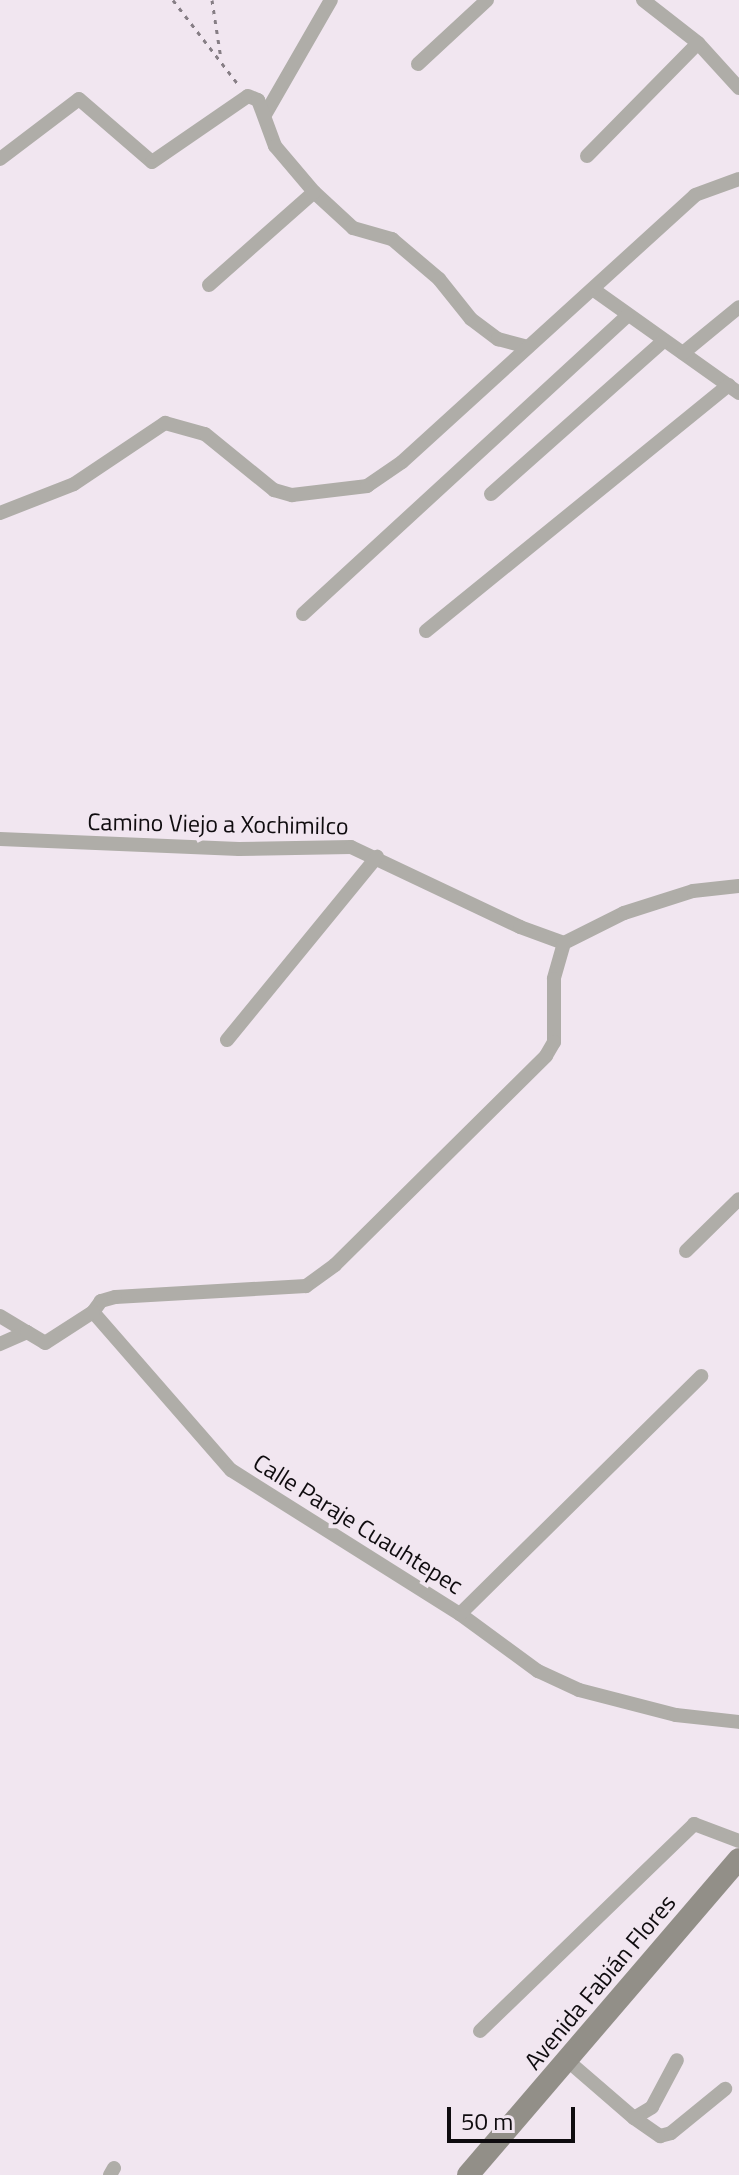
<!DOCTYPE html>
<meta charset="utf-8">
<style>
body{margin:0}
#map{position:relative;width:739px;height:2175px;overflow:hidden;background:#f1e6f0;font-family:"Titillium Web",sans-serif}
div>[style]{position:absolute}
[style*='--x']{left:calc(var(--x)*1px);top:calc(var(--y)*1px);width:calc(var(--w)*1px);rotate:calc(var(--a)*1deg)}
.path>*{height:3px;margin-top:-1.5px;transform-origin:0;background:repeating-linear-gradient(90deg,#867e85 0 4px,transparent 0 10px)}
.street>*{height:14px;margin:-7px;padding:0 7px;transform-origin:7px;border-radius:7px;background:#afada8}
.secondary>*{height:22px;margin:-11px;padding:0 11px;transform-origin:11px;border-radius:11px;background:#928f88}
span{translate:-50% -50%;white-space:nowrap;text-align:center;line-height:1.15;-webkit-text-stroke:8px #f1e6f0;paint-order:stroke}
.street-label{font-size:24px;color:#0f0c0f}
.scale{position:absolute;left:447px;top:2107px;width:128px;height:36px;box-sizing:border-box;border:4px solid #0f0c0f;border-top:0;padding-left:10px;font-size:24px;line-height:28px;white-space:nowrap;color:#0f0c0f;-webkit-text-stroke:6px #f1e6f0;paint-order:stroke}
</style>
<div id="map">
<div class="path">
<div style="--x:173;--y:0;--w:106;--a:52.3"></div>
<div style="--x:212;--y:0;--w:60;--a:81.3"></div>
</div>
<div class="street">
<div style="--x:643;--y:0;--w:70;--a:38"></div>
<div style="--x:698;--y:43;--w:61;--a:47.7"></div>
<div style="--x:418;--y:64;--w:94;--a:-42.8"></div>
<div style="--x:266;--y:113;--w:130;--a:-60.1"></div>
<div style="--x:587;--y:156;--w:158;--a:-45.5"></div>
<div style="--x:0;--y:159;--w:99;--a:-37.2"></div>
<div style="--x:79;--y:99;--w:96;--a:40.8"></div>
<div style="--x:152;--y:162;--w:116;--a:-34.5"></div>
<div style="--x:248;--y:96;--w:11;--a:22"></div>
<div style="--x:258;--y:100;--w:49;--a:69.7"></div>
<div style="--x:275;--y:146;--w:60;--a:49.7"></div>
<div style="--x:314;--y:192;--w:53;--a:42.7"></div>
<div style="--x:353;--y:228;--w:41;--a:15.8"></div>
<div style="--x:392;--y:239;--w:62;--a:40.4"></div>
<div style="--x:439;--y:279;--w:51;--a:51.3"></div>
<div style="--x:471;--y:319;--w:34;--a:37"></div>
<div style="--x:498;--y:339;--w:31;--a:15"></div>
<div style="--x:209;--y:285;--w:140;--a:-41.5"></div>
<div style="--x:594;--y:290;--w:178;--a:35.4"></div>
<div style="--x:683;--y:353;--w:72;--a:-39.4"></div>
<div style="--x:491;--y:494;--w:229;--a:-41.6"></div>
<div style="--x:0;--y:513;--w:79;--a:-21.4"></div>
<div style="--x:74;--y:484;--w:110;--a:-33.8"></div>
<div style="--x:165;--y:423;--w:41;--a:15.4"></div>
<div style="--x:205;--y:434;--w:89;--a:39.1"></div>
<div style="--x:274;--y:490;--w:19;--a:16"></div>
<div style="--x:292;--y:495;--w:76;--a:-6.8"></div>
<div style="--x:367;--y:486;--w:42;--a:-34.4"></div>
<div style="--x:402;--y:462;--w:396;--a:-42.3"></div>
<div style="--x:695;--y:195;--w:47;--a:-20"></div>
<div style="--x:303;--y:614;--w:440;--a:-42.6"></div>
<div style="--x:426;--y:631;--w:390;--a:-39.1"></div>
<div style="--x:0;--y:839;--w:239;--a:2.4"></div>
<div style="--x:239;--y:849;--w:112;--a:-1"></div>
<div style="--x:351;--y:847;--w:187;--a:25.3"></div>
<div style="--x:520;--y:927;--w:47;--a:20"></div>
<div style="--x:564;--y:943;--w:67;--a:-26.6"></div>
<div style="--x:624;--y:913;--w:72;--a:-17.7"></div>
<div style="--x:693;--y:891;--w:46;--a:-6.2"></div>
<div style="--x:564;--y:943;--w:37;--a:106"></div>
<div style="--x:554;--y:979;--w:63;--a:90"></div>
<div style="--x:554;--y:1042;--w:16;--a:120"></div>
<div style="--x:546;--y:1056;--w:297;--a:135.3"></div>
<div style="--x:335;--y:1265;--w:36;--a:144"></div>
<div style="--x:306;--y:1286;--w:191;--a:176.7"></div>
<div style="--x:115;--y:1297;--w:15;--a:164"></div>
<div style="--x:101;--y:1301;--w:14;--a:126"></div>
<div style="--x:93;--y:1312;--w:210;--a:48.9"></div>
<div style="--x:231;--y:1470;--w:271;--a:32.2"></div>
<div style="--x:460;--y:1614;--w:97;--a:36.2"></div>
<div style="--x:538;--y:1671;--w:45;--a:24.9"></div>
<div style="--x:579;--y:1690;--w:100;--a:14.5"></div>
<div style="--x:676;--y:1715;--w:63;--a:6.3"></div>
<div style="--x:227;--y:1040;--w:237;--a:-50.7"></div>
<div style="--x:686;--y:1251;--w:74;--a:-44.5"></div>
<div style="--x:0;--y:1316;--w:31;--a:31"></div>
<div style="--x:27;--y:1332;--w:30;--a:156"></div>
<div style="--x:27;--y:1332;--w:21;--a:31"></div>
<div style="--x:45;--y:1343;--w:57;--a:-32.9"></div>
<div style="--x:460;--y:1614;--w:339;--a:-44.6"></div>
<div style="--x:480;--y:2031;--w:298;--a:-44"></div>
<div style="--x:694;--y:1824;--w:48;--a:20.7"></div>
<div style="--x:568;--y:2061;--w:87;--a:40.8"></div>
<div style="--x:634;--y:2118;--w:21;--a:-31"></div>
<div style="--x:652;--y:2107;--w:53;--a:-62"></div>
<div style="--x:634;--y:2118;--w:32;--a:35"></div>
<div style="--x:660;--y:2136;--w:11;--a:-15"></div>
<div style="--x:671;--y:2133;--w:70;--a:-39.2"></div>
<div style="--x:110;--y:2175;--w:8;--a:-60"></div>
</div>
<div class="secondary">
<div style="--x:468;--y:2175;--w:416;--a:-49.4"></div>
</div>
<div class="street-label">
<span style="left:218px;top:824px;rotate:1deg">Camino Viejo a Xochimilco</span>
<span style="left:358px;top:1524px;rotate:32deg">Calle Paraje Cuauhtepec</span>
<span style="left:600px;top:1982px;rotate:-50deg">Avenida Fabián Flores</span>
</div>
<div class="scale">50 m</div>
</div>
